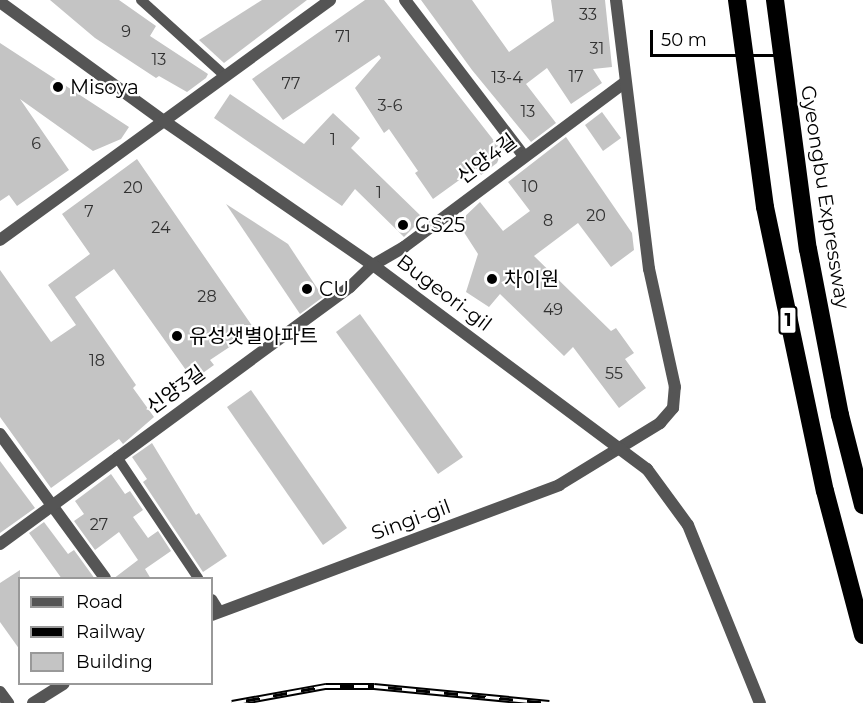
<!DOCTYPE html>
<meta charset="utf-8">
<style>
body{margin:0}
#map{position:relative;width:863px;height:703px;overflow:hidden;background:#fff;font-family:Montserrat,"Noto Sans KR",sans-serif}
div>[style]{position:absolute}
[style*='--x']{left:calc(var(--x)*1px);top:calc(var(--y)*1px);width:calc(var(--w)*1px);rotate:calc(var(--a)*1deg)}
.building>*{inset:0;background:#c4c4c4}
.service>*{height:10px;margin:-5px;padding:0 5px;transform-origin:5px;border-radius:5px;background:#555}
.minor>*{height:12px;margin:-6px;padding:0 6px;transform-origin:6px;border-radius:6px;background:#555}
.tertiary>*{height:12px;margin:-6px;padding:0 6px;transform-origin:6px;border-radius:6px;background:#555}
.motorway>*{height:18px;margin:-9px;padding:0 9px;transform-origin:9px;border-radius:9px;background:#000}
.rail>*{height:7px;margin-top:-3.5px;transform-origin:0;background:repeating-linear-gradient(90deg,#fff 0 14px,#000 0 28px);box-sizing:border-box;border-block:2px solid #000}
.dots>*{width:16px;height:16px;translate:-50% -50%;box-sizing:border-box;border:3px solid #fff;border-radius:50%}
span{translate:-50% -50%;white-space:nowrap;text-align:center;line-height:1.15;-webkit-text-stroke:4.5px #fff;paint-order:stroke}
.number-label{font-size:16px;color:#313131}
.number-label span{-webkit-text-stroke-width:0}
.shield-label span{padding:2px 4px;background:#fff;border:2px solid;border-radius:4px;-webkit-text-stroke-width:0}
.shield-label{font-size:18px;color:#000;font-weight:700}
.poi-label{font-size:20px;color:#000}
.left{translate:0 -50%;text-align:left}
.street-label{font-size:20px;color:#000}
.legend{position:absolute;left:18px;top:577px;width:195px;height:108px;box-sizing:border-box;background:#fff;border:2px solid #999;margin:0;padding:8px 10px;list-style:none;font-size:18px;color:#000}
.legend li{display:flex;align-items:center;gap:12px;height:30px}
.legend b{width:30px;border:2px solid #999}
.scale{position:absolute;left:650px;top:30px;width:126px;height:27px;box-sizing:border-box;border:3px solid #000;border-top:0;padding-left:8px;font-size:18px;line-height:21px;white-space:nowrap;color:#000;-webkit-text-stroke:4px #fff;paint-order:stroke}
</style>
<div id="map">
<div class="building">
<div style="clip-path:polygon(50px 0,119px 0,156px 26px,150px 36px,208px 74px,206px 78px,187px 92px,159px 76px,156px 78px,95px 38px)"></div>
<div style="clip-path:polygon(262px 0,307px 0,224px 63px,199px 40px)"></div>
<div style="clip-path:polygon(365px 0,384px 0,502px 151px,497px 163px,481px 175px,476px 168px,433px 199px,415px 173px,418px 171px,389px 129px,384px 133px,355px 88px,381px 58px,379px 55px,283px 120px,252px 79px)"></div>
<div style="clip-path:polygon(421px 0,472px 0,509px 52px,554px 21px,551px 0,605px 0,612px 67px,593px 69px,602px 83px,571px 104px,547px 68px,526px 84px,556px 123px,531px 142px,472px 70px)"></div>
<div style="clip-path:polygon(0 43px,129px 127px,121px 139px,93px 151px,20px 99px,69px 170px,17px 206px,9px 195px,0 201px)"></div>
<div style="clip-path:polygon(230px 94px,304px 144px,333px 113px,360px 138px,351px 148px,423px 218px,404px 237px,355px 189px,342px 206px,214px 118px)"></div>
<div style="clip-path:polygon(602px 112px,621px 138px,603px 151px,585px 125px)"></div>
<div style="clip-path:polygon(566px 137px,632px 233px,634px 250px,611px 267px,578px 223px,534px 256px,611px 331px,616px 328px,634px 353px,625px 359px,646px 388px,619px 408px,573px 347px,564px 356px,500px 294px,489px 307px,466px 292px,478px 254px,458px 223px,480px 202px,503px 231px,530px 211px,508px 182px)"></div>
<div style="clip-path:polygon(137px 159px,255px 330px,210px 360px,214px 365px,193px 380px,114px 269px,75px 297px,136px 385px,133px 388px,154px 417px,123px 444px,119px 439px,51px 488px,0 417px,0 270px,51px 342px,76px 325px,48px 285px,90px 254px,62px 214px)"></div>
<div style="clip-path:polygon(226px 204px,288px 244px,323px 297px,300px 314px)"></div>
<div style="clip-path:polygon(360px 314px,463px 457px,438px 474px,336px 332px)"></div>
<div style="clip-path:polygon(251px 390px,347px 528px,323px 545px,227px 407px)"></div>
<div style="clip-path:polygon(152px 443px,196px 515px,199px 513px,227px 556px,203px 572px,143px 482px,147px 479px,132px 457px)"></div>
<div style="clip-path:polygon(0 461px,35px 508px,0 533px)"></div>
<div style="clip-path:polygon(111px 474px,125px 494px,130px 491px,143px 510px,133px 517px,148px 538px,158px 531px,171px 551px,145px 569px,151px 579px,113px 579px,138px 560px,119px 532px,95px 550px,74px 521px,84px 514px,75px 501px)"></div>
<div style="clip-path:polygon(44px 522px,68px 554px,74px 550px,95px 579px,62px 579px,29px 533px)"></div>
<div style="clip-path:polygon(20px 570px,20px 650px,0 622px,0 583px)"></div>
</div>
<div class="service">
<div style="--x:141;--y:0;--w:113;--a:42.1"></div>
<div style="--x:117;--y:457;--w:146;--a:56.2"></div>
<div style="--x:212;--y:599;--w:15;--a:58"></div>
</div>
<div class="minor">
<div style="--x:405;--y:0;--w:195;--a:52.7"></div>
<div style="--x:0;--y:240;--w:408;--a:-36"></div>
<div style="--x:0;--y:434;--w:178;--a:53.9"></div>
<div style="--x:0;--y:544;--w:434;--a:-36.3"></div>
<div style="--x:350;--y:287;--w:32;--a:-44"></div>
<div style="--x:373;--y:265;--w:36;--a:-30"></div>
<div style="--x:404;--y:247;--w:274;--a:-36.7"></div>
<div style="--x:212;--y:615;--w:371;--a:-20.5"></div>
<div style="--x:559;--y:485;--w:119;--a:-31.5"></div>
<div style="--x:660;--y:423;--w:20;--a:-49"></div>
<div style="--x:673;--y:408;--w:21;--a:-85"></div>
<div style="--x:675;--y:387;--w:121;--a:-102.4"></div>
<div style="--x:649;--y:269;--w:271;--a:-97"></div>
<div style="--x:0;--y:692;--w:14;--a:54"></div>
<div style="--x:33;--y:703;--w:36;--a:-32"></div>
</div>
<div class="tertiary">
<div style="--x:0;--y:2;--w:203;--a:36"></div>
<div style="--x:164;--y:121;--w:254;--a:34.6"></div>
<div style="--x:373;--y:265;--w:342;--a:36.7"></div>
<div style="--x:647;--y:469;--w:69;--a:53.8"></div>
<div style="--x:688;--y:525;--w:192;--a:68"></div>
</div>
<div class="motorway">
<div style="--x:737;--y:0;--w:209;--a:82.3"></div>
<div style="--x:765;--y:207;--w:290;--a:78.1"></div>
<div style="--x:825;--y:491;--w:149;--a:75.2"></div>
<div style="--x:775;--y:0;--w:251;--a:82.5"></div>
<div style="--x:808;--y:249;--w:169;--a:79.1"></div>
<div style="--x:840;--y:415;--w:93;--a:75.7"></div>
</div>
<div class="rail">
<div style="--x:232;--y:703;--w:96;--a:-10.3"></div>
<div style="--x:326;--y:686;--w:48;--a:0"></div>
<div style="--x:374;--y:686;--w:176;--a:5.5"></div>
</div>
<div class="dots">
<div style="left:58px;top:87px;background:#000"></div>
<div style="left:403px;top:225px;background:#000"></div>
<div style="left:492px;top:279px;background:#000"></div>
<div style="left:307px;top:289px;background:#000"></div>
<div style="left:177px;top:336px;background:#000"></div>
</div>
<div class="number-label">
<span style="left:588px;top:15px">33</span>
<span style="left:126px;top:32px">9</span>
<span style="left:343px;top:37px">71</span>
<span style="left:597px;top:49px">31</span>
<span style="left:159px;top:60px">13</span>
<span style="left:576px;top:77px">17</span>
<span style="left:507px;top:78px">13-4</span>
<span style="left:291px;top:84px">77</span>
<span style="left:390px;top:106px">3-6</span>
<span style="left:528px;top:112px">13</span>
<span style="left:333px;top:140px">1</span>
<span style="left:36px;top:144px">6</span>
<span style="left:530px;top:187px">10</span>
<span style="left:133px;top:188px">20</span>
<span style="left:379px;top:193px">1</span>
<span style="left:89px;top:212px">7</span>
<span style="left:596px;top:216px">20</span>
<span style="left:548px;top:221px">8</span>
<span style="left:161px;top:228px">24</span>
<span style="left:207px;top:297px">28</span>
<span style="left:553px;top:310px">49</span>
<span style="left:97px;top:361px">18</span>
<span style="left:614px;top:374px">55</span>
<span style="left:99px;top:525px">27</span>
</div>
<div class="shield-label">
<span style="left:788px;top:320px">1</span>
</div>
<div class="poi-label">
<span class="left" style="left:70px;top:87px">Misoya</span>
<span class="left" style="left:415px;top:225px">GS25</span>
<span class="left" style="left:504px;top:279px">차이원</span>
<span class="left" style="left:319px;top:289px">CU</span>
<span class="left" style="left:189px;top:336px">유성샛별아파트</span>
</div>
<div class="street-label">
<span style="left:487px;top:159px;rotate:-37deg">신양4길</span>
<span style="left:825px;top:197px;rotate:81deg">Gyeongbu Expressway</span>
<span style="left:444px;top:293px;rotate:37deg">Bugeori-gil</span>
<span style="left:176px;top:390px;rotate:-36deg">신양3길</span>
<span style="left:411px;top:520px;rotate:-20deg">Singi-gil</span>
</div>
<ul class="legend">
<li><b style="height:8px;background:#555"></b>Road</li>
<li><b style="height:8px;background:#000"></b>Railway</li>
<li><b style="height:16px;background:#c4c4c4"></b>Building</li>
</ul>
<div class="scale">50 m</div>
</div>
